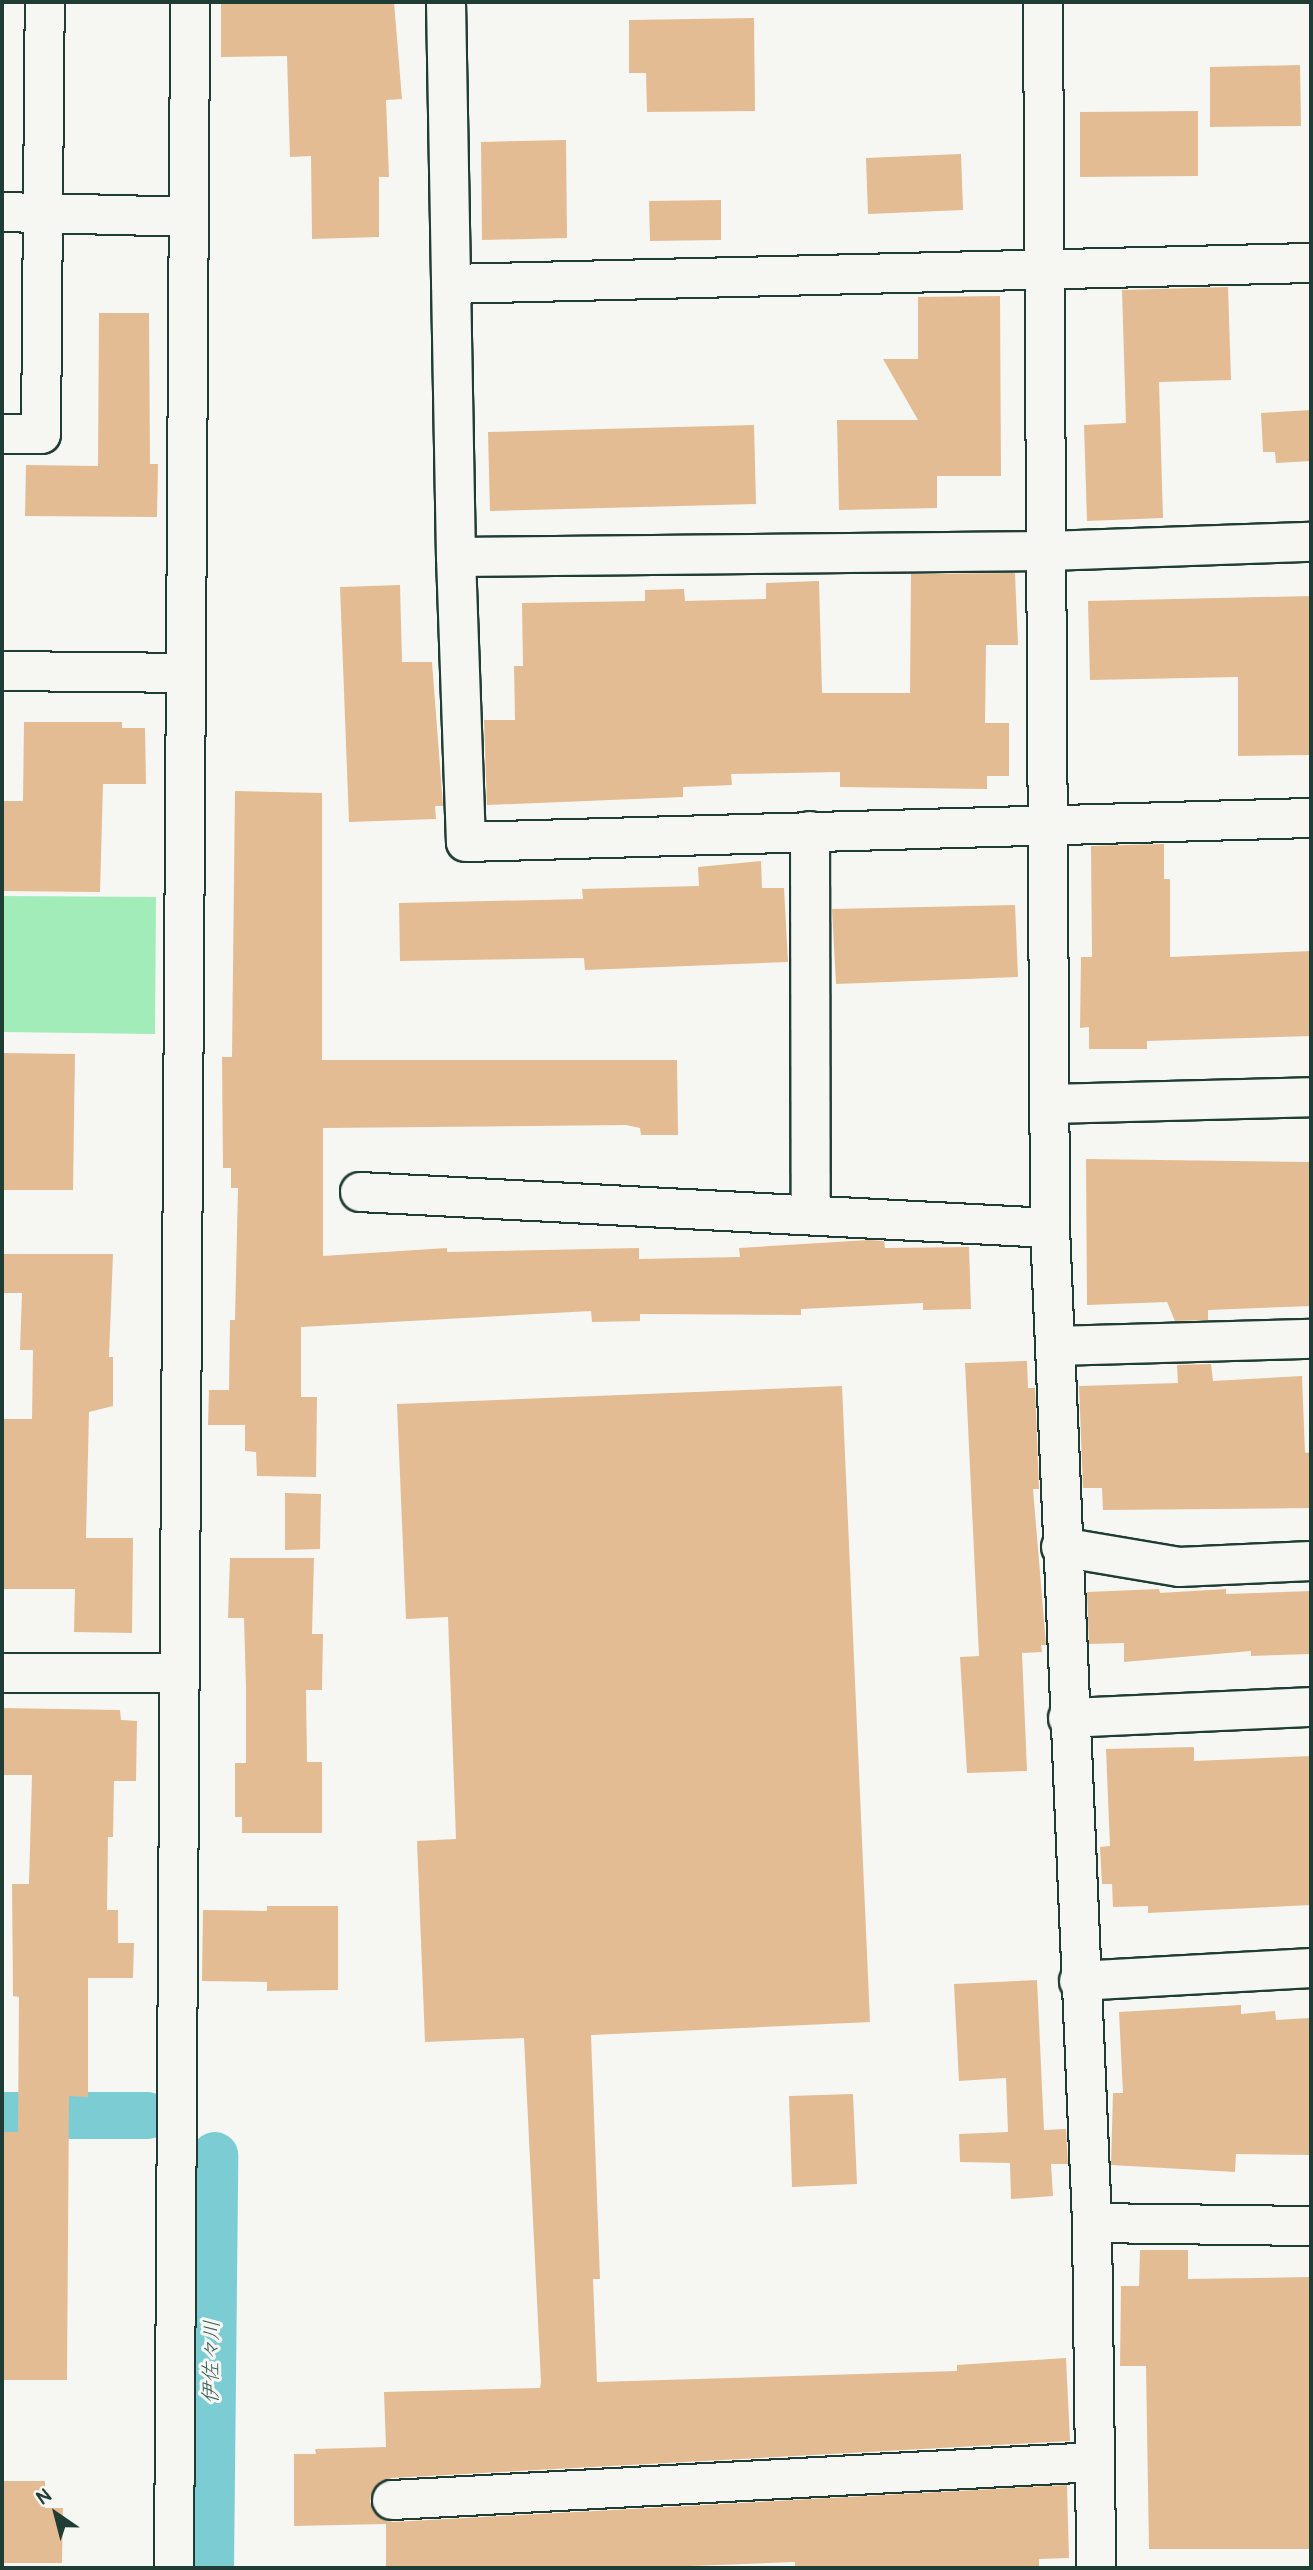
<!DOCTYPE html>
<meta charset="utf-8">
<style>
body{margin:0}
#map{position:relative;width:1313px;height:2570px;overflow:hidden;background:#f6f6f2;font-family:Pangolin,"Klee One",sans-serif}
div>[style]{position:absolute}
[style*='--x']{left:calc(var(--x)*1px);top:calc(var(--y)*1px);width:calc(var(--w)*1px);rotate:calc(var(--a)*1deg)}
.green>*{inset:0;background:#a2ecba}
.canal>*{height:47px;margin:-23.5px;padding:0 23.5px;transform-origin:23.5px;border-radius:23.5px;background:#7bcdd3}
.building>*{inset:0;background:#e4bc94}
.roads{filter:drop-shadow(2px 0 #1f3d34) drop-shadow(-2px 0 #1f3d34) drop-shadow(0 2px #1f3d34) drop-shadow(0 -2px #1f3d34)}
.minor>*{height:38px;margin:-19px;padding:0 19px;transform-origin:19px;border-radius:19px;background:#f6f6f2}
span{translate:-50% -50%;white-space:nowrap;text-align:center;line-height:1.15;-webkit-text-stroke:6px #f6f6f2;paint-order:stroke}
.water-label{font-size:21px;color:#315a54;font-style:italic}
.frame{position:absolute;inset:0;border:4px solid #1f3d34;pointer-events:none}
.north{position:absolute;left:21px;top:2479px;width:70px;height:70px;-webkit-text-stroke:5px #f6f6f2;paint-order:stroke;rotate:325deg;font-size:19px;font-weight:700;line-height:28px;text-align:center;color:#1f3d34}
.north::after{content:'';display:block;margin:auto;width:24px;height:32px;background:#1f3d34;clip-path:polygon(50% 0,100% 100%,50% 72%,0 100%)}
</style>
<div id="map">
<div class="green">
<div style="clip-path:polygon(2px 896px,156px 897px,155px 1034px,2px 1032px)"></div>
</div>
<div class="canal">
<div style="--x:2;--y:2115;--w:145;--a:0"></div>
<div style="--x:210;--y:2568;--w:413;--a:-89.4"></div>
</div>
<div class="building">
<div style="clip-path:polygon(221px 2px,394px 2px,402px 99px,386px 100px,389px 177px,379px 177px,379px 237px,312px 239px,311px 156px,290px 157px,287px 56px,221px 57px)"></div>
<div style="clip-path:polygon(754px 18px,755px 111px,647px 112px,646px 73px,629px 73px,629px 20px)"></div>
<div style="clip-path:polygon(1300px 65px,1301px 126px,1210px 127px,1210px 67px)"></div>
<div style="clip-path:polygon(1198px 111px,1198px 176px,1080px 177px,1080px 112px)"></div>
<div style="clip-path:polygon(566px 140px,567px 238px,482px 240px,481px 142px)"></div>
<div style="clip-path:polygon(961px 154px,963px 210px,868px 214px,866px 158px)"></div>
<div style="clip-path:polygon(721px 200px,721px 240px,650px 241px,649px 201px)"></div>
<div style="clip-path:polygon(1228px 287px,1231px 380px,1159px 382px,1163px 518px,1087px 521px,1084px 425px,1126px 423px,1122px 290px)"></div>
<div style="clip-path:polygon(1000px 296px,1001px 476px,937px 476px,937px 508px,839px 510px,837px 420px,918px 420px,883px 359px,918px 359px,918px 297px)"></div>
<div style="clip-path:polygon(99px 313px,149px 313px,150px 464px,158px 464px,157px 517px,25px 516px,26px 465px,98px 466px)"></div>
<div style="clip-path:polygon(1311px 410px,1311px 461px,1276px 463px,1275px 452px,1263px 452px,1261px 413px)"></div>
<div style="clip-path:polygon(754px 425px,756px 504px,490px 511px,488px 432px)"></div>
<div style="clip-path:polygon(1015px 573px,1018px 645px,986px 645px,985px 723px,1009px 723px,1009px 776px,987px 776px,987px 789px,840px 787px,840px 772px,731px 774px,732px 785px,683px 787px,683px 797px,487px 805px,484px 720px,515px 720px,514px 666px,523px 666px,522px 603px,645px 601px,645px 590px,684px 589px,685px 601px,766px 599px,766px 583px,819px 581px,822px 693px,910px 693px,911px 574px)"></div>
<div style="clip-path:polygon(400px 585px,402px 662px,432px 662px,443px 806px,435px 806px,436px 819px,349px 822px,340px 587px)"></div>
<div style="clip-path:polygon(1311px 596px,1311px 755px,1238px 756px,1238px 677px,1090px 680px,1088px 601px)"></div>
<div style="clip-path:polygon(24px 722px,122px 722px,122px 728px,145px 728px,146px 784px,103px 784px,100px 892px,2px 891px,2px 801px,23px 801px)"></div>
<div style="clip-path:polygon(235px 791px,322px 793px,322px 1060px,677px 1060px,678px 1135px,641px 1135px,640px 1128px,626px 1125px,323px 1128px,323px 1256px,447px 1248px,447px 1252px,639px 1248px,639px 1259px,740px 1257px,739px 1248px,869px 1240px,884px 1241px,885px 1248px,969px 1247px,971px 1309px,923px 1310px,923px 1303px,801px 1309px,801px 1315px,640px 1314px,640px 1321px,592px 1322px,591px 1311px,301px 1327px,301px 1397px,317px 1397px,316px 1477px,257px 1476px,256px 1452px,245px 1451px,245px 1425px,208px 1425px,209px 1390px,229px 1390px,230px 1320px,235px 1320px,238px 1188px,231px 1188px,231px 1168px,223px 1168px,222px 1057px,232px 1057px)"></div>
<div style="clip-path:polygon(1164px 844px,1164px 879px,1170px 879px,1170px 957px,1311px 951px,1311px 1036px,1147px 1041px,1147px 1049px,1089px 1049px,1089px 1027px,1080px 1028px,1081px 957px,1092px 957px,1091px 846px)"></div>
<div style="clip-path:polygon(761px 861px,762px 888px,784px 888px,788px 962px,585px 970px,584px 958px,400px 961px,399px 903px,583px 899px,582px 889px,699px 886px,698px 867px)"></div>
<div style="clip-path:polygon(1015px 905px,1018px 977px,836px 984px,832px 909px)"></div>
<div style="clip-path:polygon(2px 1053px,75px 1054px,73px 1190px,2px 1190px)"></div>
<div style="clip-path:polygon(1086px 1159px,1311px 1162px,1311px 1306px,1208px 1310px,1208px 1320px,1175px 1321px,1167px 1302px,1087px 1305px)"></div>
<div style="clip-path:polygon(2px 1254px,113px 1254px,109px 1357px,113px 1357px,113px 1406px,89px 1412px,86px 1538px,133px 1538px,132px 1633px,74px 1632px,75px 1589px,2px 1589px,2px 1419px,32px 1419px,33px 1350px,20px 1350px,22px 1293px,2px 1293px)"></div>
<div style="clip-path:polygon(1027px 1361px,1028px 1388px,1035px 1388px,1039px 1489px,1033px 1489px,1046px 1645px,1041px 1645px,1042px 1652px,1022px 1653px,1027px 1771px,967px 1773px,960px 1657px,979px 1656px,965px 1363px)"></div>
<div style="clip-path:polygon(1211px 1364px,1213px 1381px,1302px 1376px,1305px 1453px,1311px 1452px,1311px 1508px,1103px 1510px,1102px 1488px,1083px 1488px,1079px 1386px,1178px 1383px,1177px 1365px)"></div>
<div style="clip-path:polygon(842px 1386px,870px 2022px,591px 2035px,600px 2279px,593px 2279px,597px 2382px,957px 2371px,957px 2365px,1066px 2358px,1070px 2441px,391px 2478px,373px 2490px,370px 2502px,382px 2519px,393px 2522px,1067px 2485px,1069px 2558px,1039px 2559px,1039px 2568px,795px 2568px,795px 2562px,635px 2568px,386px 2568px,386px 2524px,294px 2526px,294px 2454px,316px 2454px,315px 2449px,386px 2447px,384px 2392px,540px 2388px,541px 2382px,524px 2038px,425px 2042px,417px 1841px,456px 1839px,448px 1617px,406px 1619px,397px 1404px)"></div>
<div style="clip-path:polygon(285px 1493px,321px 1494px,320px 1549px,285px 1550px)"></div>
<div style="clip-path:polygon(230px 1558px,314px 1558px,312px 1634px,323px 1634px,322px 1690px,306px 1690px,307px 1762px,322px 1762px,322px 1833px,242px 1833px,242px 1817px,235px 1817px,235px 1763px,246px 1763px,246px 1689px,244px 1618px,228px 1618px)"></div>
<div style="clip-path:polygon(1159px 1589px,1160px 1593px,1226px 1589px,1226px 1594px,1311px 1591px,1311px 1654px,1251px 1656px,1251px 1651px,1124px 1662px,1124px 1643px,1089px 1644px,1087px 1592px)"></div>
<div style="clip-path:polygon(2px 1708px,120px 1710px,121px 1720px,137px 1721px,136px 1781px,114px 1781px,113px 1837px,108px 1837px,107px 1910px,118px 1910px,118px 1943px,134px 1943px,133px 1978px,88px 1978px,88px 2097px,69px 2096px,67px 2380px,2px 2380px,2px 2132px,18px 2132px,19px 1997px,13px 1996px,12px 1884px,29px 1884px,32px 1775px,2px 1775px)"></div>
<div style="clip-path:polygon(1194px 1747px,1194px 1761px,1311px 1756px,1311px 1905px,1148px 1913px,1148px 1906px,1113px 1907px,1112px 1884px,1102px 1884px,1100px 1847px,1110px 1846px,1106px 1749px)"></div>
<div style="clip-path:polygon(267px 1906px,338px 1906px,338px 1990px,267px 1991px,267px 1982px,202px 1981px,203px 1910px,267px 1911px)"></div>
<div style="clip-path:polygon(1037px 1980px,1044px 2130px,1066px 2129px,1068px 2164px,1051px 2164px,1053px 2196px,1011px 2199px,1010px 2163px,960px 2162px,959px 2134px,1008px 2132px,1006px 2078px,959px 2081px,954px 1984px)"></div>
<div style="clip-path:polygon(1241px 2005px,1241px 2014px,1275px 2011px,1276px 2020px,1309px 2018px,1311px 2155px,1236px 2154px,1235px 2172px,1111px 2165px,1113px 2093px,1123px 2093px,1119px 2012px)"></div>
<div style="clip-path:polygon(853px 2094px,857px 2184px,792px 2187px,789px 2096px)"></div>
<div style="clip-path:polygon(1140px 2250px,1188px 2250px,1188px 2279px,1311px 2277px,1311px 2549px,1149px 2549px,1146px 2366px,1120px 2366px,1121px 2286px,1139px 2286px)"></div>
<div style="clip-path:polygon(2px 2481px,45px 2481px,45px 2508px,63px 2508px,62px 2563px,2px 2563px)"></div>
</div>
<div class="roads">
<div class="minor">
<div style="--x:446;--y:2;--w:555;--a:88.97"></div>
<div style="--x:456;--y:557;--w:285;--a:88"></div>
<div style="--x:466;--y:842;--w:845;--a:-1.63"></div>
<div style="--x:1043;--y:2;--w:1226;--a:89.67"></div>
<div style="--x:1050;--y:1228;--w:996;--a:87.58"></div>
<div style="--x:1092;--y:2223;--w:345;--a:89.3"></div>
<div style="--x:2;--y:212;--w:186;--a:1.5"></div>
<div style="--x:451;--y:284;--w:860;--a:-1.4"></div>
<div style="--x:2;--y:434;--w:39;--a:0"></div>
<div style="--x:41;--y:434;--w:432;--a:-89.5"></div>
<div style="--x:456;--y:557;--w:592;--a:-0.58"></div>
<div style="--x:1048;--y:551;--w:263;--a:-2"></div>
<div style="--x:2;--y:671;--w:182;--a:0.6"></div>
<div style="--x:810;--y:831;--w:383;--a:89.9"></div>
<div style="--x:1050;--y:1104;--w:261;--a:-1.5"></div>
<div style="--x:360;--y:1192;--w:691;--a:2.99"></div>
<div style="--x:1056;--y:1346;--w:255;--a:-1.6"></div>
<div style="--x:1061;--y:1547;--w:120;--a:9.6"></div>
<div style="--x:1179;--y:1567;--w:132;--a:-2.6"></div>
<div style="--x:2;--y:1673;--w:174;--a:0"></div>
<div style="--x:1068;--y:1718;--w:243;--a:-2.6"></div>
<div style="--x:1079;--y:1981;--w:232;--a:-3.2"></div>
<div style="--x:1092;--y:2223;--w:219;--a:0.8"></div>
<div style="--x:392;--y:2500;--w:704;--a:-3.09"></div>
<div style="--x:174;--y:2568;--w:2566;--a:-89.64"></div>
</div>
</div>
<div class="water-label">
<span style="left:212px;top:2362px;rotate:-89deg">伊佐々川</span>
</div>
<div class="frame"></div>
<div class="north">N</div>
</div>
